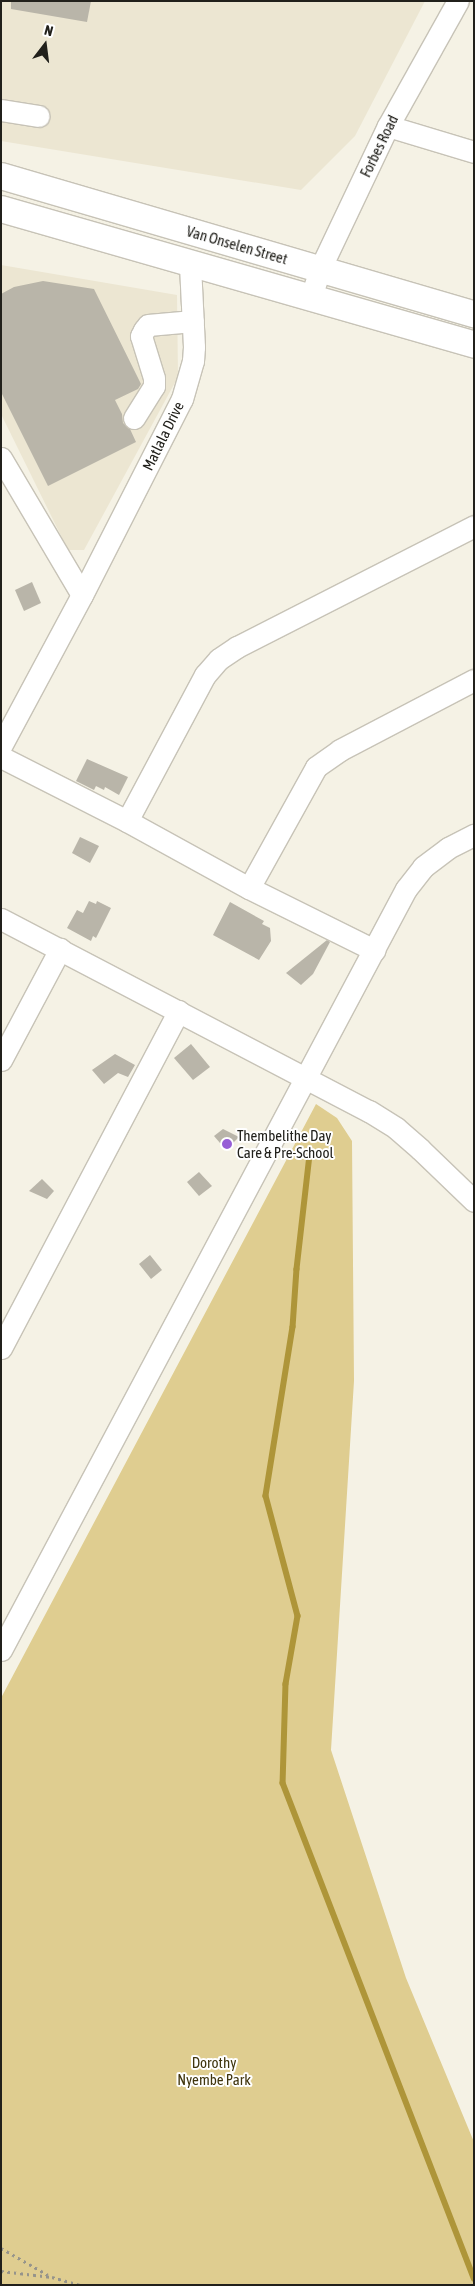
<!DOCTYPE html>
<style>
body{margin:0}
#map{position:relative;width:475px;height:2286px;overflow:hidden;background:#f5f2e5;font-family:"Asap Condensed",sans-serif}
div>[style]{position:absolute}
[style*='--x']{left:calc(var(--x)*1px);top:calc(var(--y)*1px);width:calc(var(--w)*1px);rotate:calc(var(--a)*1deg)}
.built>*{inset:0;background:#ece6d2}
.green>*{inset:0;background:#dfcd90}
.stream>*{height:5.5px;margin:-2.75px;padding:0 2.75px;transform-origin:2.75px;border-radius:2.75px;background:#ae9539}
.building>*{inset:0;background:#b9b5a9}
.path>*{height:3px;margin-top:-1.5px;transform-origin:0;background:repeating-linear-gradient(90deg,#96948b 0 2.5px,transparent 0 6.5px)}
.roads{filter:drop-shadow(1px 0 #c7c3b7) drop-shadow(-1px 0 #c7c3b7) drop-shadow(0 1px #c7c3b7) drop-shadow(0 -1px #c7c3b7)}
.minor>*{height:21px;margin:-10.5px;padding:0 10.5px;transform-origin:10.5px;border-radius:10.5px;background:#fff}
.major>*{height:26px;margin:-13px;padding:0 13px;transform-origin:13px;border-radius:13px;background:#fff}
.dots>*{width:14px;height:14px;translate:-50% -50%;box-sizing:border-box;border:2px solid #fff;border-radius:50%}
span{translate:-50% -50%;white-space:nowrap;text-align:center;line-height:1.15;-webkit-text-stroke:4px #fff;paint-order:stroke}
.street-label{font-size:15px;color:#21201b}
.poi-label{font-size:15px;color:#21201b}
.left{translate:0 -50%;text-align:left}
.park-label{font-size:15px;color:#40350d}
.frame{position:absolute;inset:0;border:2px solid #21201b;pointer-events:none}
.north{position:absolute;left:20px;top:20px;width:50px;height:50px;-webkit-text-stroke:4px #fff;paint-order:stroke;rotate:15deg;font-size:14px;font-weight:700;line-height:20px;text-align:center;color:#21201b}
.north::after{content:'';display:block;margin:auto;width:18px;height:22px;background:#21201b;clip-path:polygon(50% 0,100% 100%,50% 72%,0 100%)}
</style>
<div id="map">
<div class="built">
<div style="clip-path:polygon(1px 1px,425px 1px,355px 136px,301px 190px,1px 141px)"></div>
<div style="clip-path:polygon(1px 265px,177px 295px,178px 377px,84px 550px,68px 550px,1px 414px)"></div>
</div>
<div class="green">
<div style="clip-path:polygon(316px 1104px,337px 1118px,352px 1141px,354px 1381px,331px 1750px,406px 1978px,474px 2142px,474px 2285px,1px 2285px,1px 1698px)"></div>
</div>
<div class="stream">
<div style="--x:310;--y:1155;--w:115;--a:96.5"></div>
<div style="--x:297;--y:1269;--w:58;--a:93.9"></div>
<div style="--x:293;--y:1327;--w:171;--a:99.1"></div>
<div style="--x:266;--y:1496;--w:124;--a:75.1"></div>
<div style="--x:298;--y:1616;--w:69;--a:100"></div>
<div style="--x:286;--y:1684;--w:99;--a:91.7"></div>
<div style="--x:283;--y:1783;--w:531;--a:68.9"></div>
</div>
<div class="building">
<div style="clip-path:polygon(11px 1px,91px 1px,87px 22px,11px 9px)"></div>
<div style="clip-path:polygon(43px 281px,94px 289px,141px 384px,138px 389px,115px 400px,122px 414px,123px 423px,130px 429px,136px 442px,48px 486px,1px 392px,1px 294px,14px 287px)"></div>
<div style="clip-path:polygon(32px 582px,41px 603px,24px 611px,15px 590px)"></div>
<div style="clip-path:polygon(87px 759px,128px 777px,119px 795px,105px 787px,104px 790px,96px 786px,94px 790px,76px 781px)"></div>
<div style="clip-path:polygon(80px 837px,99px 846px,90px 863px,72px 853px)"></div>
<div style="clip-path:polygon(89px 901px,96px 904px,97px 901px,111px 908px,96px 938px,93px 936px,91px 941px,67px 928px,77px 910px,83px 913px)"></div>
<div style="clip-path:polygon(230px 902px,264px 921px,262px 924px,270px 928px,271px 941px,259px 960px,213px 935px)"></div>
<div style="clip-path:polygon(327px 940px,330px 942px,313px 974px,301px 985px,286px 973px)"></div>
<div style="clip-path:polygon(191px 1044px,210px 1067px,193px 1080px,174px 1058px)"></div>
<div style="clip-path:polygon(115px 1054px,135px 1065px,128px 1077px,118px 1073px,104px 1084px,92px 1070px)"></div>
<div style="clip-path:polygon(223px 1129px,239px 1137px,226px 1150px,214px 1136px)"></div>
<div style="clip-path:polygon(199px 1172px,212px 1186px,199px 1196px,187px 1182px)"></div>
<div style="clip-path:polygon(42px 1179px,54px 1191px,47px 1199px,29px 1191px)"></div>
<div style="clip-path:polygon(150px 1255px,162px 1270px,151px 1279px,139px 1264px)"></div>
</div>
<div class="path">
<div style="--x:1;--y:2248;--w:54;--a:29.9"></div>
<div style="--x:1;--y:2271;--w:51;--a:6.7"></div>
<div style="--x:52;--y:2277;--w:29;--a:16"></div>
</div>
<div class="roads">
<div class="minor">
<div style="--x:1;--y:110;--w:38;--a:9"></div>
<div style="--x:388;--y:126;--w:90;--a:16.8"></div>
<div style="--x:311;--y:297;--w:29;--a:-72"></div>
<div style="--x:320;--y:269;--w:158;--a:-64.6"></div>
<div style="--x:388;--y:126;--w:143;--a:-60.8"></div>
<div style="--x:134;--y:418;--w:38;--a:-58"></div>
<div style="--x:154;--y:386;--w:8;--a:-90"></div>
<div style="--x:154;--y:378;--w:44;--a:-107.2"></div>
<div style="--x:141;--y:336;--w:7;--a:-63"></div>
<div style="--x:144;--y:330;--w:6;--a:-51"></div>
<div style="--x:148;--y:325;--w:45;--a:-5.1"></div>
<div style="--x:1;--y:458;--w:159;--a:59.4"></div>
<div style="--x:1;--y:746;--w:171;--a:-61.8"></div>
<div style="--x:82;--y:595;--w:220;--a:-63"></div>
<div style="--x:182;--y:399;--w:40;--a:-74"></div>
<div style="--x:193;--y:361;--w:14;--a:-86"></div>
<div style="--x:194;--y:347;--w:83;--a:-92.8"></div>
<div style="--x:1;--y:757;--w:141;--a:26.9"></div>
<div style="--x:127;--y:821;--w:139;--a:28.8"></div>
<div style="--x:249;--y:888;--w:140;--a:26.4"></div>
<div style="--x:127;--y:821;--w:166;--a:-61.9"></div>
<div style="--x:205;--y:675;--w:21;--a:-49"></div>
<div style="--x:219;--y:659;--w:22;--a:-34"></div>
<div style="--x:237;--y:647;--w:266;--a:-27"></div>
<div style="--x:249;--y:888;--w:138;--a:-61"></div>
<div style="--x:316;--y:767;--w:29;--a:-35"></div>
<div style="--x:340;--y:750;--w:151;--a:-27.6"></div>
<div style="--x:1;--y:919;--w:415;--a:27.6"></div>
<div style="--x:369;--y:1111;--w:32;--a:32"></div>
<div style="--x:396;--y:1128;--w:32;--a:41"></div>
<div style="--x:420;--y:1149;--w:75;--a:43.9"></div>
<div style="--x:1;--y:1060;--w:126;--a:-62"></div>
<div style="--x:1;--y:1348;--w:381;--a:-62.2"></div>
<div style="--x:1;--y:1650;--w:862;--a:-61.98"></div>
<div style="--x:406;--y:889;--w:28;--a:-52"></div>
<div style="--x:423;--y:867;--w:31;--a:-37"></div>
<div style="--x:448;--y:848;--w:29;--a:-27"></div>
</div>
<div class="major">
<div style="--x:1;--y:176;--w:493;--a:16.3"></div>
<div style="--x:1;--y:209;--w:492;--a:16"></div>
</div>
</div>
<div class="dots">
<div style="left:227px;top:1144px;background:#975ed6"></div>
</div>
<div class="street-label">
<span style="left:379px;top:146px;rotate:-64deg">Forbes Road</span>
<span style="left:237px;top:245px;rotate:16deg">Van Onselen Street</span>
<span style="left:163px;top:436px;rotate:-64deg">Matlala Drive</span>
</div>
<div class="poi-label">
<span class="left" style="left:237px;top:1144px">Thembelithe Day<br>Care &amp; Pre-School</span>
</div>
<div class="park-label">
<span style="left:214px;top:2071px">Dorothy<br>Nyembe Park</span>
</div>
<div class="frame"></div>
<div class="north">N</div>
</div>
